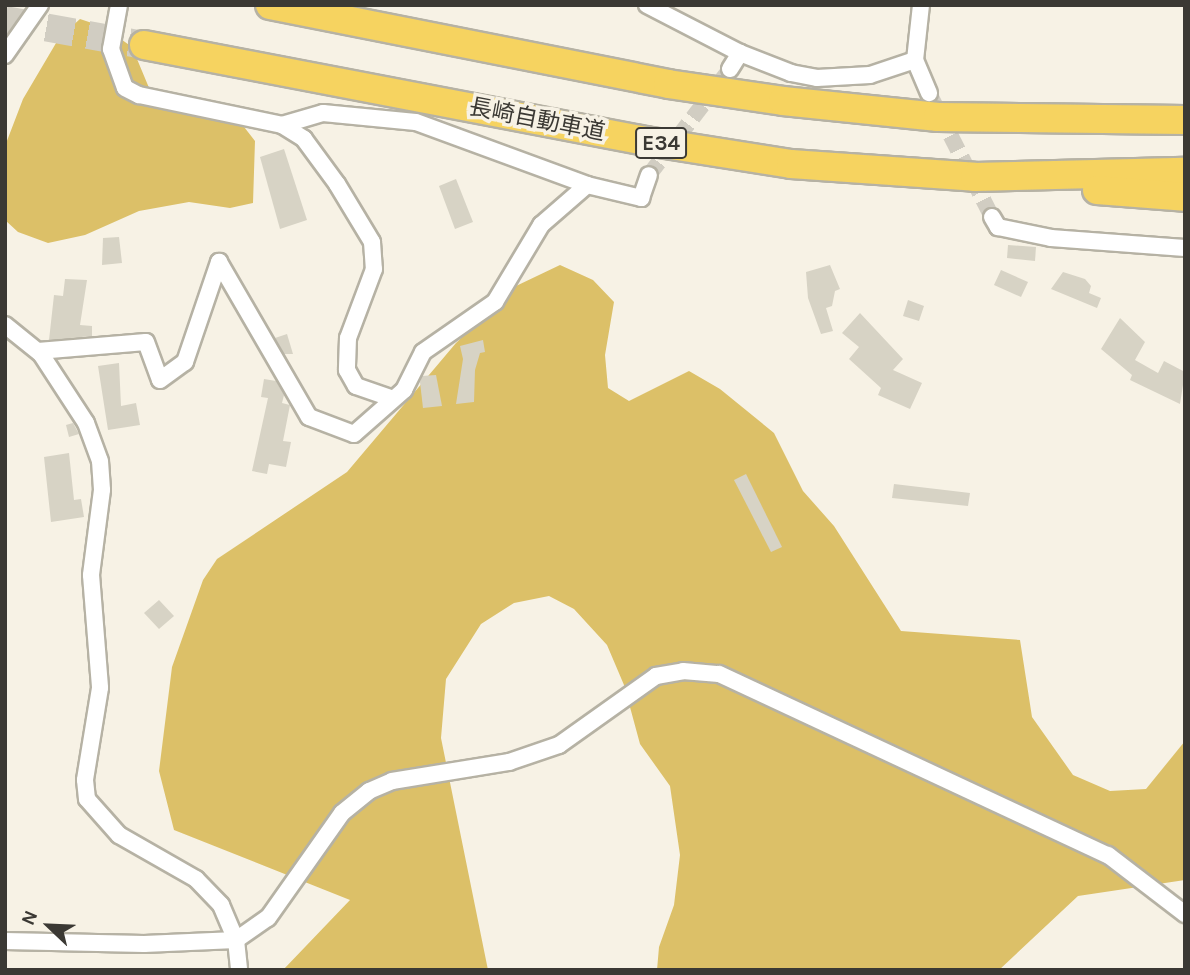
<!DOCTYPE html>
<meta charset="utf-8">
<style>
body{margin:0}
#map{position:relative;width:1190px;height:975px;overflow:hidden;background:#f7f2e5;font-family:Karla,"Noto Sans JP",sans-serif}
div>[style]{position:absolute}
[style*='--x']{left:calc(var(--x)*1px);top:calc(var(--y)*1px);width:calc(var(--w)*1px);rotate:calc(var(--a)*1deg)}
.green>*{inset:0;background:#dcc068}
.building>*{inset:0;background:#d7d3c5}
.minor-tunnel>*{height:16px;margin-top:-8px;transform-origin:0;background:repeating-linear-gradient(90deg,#d1cdc2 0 16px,transparent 0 24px)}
.motorway-tunnel>*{height:28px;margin-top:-14px;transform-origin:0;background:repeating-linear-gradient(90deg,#d1cdc2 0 28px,transparent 0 42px)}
.roads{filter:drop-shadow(2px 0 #b6b2a4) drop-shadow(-2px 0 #b6b2a4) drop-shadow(0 2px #b6b2a4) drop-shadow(0 -2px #b6b2a4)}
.minor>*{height:16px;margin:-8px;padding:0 8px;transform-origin:8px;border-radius:8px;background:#fff}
.motorway>*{height:28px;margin:-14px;padding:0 14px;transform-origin:14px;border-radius:14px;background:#f6d360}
span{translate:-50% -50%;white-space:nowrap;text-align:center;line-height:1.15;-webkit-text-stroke:7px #f7f2e5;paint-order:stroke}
.shield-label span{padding:2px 5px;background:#f7f2e5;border:2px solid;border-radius:5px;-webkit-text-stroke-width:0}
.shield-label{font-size:21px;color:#3b3934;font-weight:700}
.street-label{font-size:23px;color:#3b3934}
.frame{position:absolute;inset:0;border:7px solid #3b3934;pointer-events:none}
.north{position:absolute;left:14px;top:891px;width:70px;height:70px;-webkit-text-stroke:5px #f7f2e5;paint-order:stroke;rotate:293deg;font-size:19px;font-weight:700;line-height:28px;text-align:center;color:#3b3934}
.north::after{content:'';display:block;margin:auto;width:24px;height:32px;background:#3b3934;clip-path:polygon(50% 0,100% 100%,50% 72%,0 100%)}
</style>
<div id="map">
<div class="green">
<div style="clip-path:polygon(80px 19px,104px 27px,132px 47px,152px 95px,198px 97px,234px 114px,255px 141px,253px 203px,230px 208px,189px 202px,139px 211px,85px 235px,48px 243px,18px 232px,5px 220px,5px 146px,23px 99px,59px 38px)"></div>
<div style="clip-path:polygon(560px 265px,593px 280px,614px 302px,605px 355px,608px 388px,629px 401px,689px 371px,720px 389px,774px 433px,803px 491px,834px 526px,901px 631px,1020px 640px,1032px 717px,1073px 775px,1110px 791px,1146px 789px,1185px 741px,1185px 880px,1078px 896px,999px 970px,657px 970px,659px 947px,674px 905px,680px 855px,670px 786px,640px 744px,624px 685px,607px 645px,574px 609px,549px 596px,514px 603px,481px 624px,446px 679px,441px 738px,488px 970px,283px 970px,350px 900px,174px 830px,159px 771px,172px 667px,203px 580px,217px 559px,347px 472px,456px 343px,516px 286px)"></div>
</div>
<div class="building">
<div style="clip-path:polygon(284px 149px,307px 220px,280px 229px,260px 157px)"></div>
<div style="clip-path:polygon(456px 179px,473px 222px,455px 229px,439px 186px)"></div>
<div style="clip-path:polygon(119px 237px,122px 263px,102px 265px,103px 238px)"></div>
<div style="clip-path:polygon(1008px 245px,1036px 247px,1035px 261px,1007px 258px)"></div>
<div style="clip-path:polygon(830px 265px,840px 289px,835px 291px,832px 306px,826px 308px,833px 331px,821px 334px,808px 298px,806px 272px)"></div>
<div style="clip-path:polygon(1001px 270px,1028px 282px,1021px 297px,994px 285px)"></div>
<div style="clip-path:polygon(1063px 272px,1085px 279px,1091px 286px,1089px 293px,1101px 298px,1097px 308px,1051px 289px)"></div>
<div style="clip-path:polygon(65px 279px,87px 280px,80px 325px,92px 326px,92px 336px,49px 340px,54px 295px,63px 296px)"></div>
<div style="clip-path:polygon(908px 300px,924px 306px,919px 321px,903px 316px)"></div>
<div style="clip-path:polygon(860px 313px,903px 359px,893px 370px,922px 383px,910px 409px,878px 395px,881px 388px,849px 359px,859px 347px,842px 333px)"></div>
<div style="clip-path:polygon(1120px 318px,1145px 342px,1135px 360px,1158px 373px,1164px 361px,1185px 372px,1180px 404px,1130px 380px,1132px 375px,1101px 349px)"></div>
<div style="clip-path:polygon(287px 334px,293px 354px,284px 354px,275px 338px)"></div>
<div style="clip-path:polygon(483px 340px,485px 352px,480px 353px,475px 370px,474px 402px,456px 404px,463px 359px,460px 346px)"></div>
<div style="clip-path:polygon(119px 363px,121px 406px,136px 403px,140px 425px,108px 430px,98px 366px)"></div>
<div style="clip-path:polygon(436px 375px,442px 406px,423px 408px,420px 382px,422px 376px)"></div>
<div style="clip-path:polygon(264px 379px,276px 381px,284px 395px,282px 403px,290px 405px,283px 441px,291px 442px,286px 467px,269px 464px,267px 474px,252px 471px,268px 398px,261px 397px)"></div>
<div style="clip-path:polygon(73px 423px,79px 434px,69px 437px,66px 425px)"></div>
<div style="clip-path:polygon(69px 453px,74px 500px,81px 499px,84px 517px,51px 522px,44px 457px)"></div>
<div style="clip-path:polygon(746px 474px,782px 547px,771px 552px,734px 480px)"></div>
<div style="clip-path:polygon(894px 484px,970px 493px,968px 506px,892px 498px)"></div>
<div style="clip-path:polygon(159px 600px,174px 616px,159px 629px,144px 613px)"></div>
</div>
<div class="minor-tunnel">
<div style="--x:929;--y:93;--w:139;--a:63.1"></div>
<div style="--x:649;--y:175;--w:133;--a:-52.6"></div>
</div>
<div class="motorway-tunnel">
<div style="--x:5;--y:20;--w:141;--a:10.2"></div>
</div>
<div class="roads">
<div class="minor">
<div style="--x:119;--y:5;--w:45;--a:100.3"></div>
<div style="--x:111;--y:49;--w:41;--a:70.3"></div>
<div style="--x:125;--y:88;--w:16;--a:27"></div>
<div style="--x:139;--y:95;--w:146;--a:11.8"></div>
<div style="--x:282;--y:125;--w:26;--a:32"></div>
<div style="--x:304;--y:139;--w:56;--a:53.7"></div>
<div style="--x:337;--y:184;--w:68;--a:58.9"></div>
<div style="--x:372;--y:242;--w:27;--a:86"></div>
<div style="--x:374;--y:269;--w:74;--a:110.6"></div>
<div style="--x:348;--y:338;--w:32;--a:92"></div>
<div style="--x:347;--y:370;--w:18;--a:61"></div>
<div style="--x:356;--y:386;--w:39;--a:19"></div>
<div style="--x:647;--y:5;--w:105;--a:27.3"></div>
<div style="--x:921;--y:5;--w:55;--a:96.2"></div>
<div style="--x:915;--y:60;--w:36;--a:67"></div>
<div style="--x:5;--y:55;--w:61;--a:-55"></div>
<div style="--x:730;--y:69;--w:19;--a:-58"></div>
<div style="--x:740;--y:53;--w:55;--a:21.4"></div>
<div style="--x:791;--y:73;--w:26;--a:11"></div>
<div style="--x:817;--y:78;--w:53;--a:-3.2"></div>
<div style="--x:870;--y:75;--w:47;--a:-18.4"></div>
<div style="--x:282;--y:125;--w:43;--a:-16.3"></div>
<div style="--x:323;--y:113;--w:93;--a:5.5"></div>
<div style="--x:416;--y:122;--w:182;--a:20.2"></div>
<div style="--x:587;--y:185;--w:56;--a:13.5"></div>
<div style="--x:641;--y:198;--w:24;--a:-71"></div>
<div style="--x:992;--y:217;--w:12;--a:59"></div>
<div style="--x:998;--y:227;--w:54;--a:11.7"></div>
<div style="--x:1051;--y:238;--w:134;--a:4.3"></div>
<div style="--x:5;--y:325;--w:46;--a:38.9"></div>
<div style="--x:41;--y:354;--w:82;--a:56.9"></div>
<div style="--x:86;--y:423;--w:40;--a:69.8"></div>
<div style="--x:100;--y:461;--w:29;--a:86"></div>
<div style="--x:102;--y:490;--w:86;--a:97.4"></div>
<div style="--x:91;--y:575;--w:113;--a:85.4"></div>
<div style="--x:100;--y:688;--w:93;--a:99.3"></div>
<div style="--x:85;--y:780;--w:19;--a:84"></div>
<div style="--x:87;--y:799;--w:48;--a:48.4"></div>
<div style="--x:119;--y:835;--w:89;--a:29.7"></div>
<div style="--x:196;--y:879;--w:36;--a:46"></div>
<div style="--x:221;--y:905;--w:38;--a:67"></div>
<div style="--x:236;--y:940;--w:30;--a:84"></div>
<div style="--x:38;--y:351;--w:108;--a:-4.8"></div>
<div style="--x:146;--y:342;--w:40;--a:69.8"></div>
<div style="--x:160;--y:380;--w:31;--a:-36"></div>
<div style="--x:185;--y:362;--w:106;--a:-71.2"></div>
<div style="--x:219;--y:262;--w:179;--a:59.9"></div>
<div style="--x:309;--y:417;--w:48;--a:20.7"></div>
<div style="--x:354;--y:434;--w:67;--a:-41.3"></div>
<div style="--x:404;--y:390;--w:42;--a:-63.4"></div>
<div style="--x:423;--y:352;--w:88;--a:-34.8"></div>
<div style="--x:495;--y:302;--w:90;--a:-59.1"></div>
<div style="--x:541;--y:225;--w:61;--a:-41"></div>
<div style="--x:5;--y:941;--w:139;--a:1.2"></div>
<div style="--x:144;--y:944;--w:92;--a:-2.5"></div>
<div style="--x:236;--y:940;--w:39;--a:-35"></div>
<div style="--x:268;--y:918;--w:128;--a:-54.8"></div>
<div style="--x:342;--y:813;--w:35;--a:-39"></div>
<div style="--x:369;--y:791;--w:25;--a:-23"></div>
<div style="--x:392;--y:781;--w:119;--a:-9.2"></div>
<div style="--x:509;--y:762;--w:53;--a:-18.8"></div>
<div style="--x:559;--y:745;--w:119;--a:-35.4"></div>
<div style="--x:656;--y:676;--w:27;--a:-10"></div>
<div style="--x:683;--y:671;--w:36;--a:5"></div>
<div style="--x:719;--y:674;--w:429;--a:25"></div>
<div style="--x:1108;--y:855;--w:97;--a:37.5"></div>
</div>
<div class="motorway">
<div style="--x:270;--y:5;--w:406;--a:11.2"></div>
<div style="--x:668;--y:84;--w:116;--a:8.4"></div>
<div style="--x:783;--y:101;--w:156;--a:5.9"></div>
<div style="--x:938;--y:117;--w:247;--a:0.7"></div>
<div style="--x:144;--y:45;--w:511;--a:10.83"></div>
<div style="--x:646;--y:141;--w:147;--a:9"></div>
<div style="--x:791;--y:164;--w:184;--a:4"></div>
<div style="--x:975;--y:177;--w:210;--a:-1.4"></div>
<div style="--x:1097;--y:190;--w:88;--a:4.5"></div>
</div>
</div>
<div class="shield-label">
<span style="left:661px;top:143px">E34</span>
</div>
<div class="street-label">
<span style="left:537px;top:120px;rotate:11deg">長崎自動車道</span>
</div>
<div class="frame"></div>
<div class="north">N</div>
</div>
